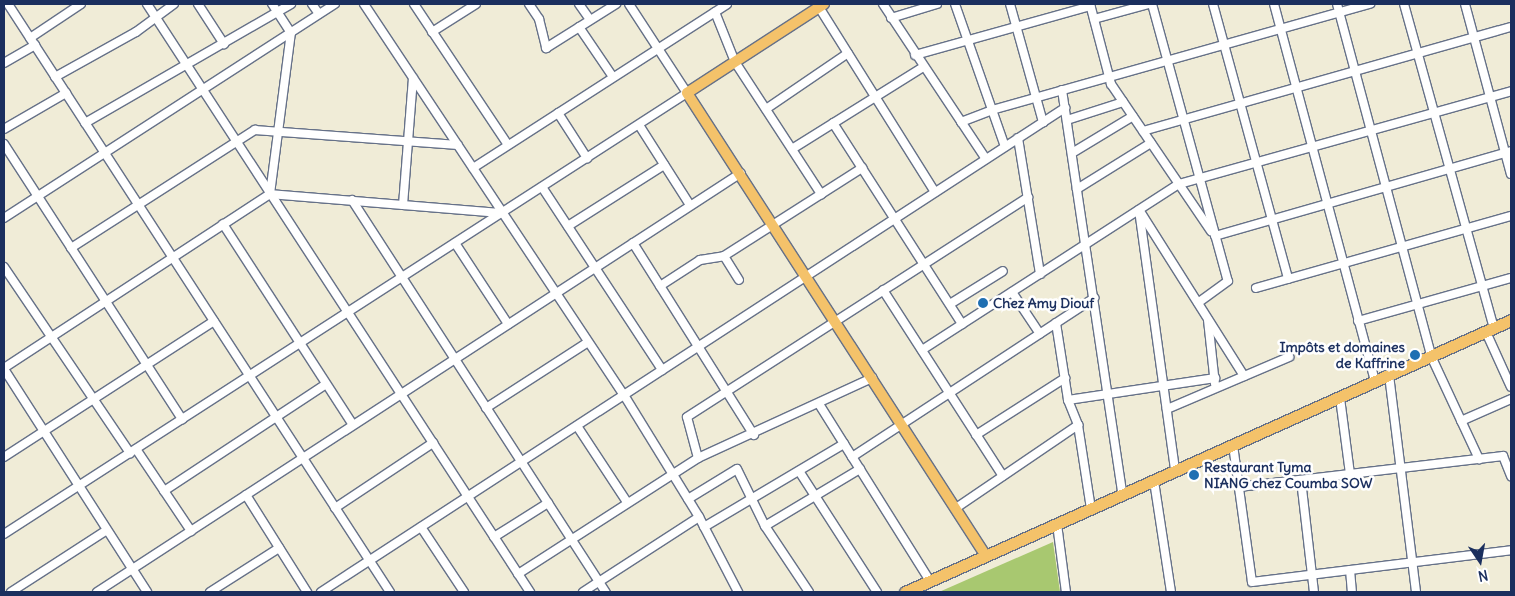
<!DOCTYPE html>
<meta charset="utf-8">
<style>
body{margin:0}
#map{position:relative;width:1515px;height:596px;overflow:hidden;background:#f0ecd7;font-family:Delius,sans-serif}
div>[style]{position:absolute}
[style*='--x']{left:calc(var(--x)*1px);top:calc(var(--y)*1px);width:calc(var(--w)*1px);rotate:calc(var(--a)*1deg)}
.green>*{inset:0;background:#a8c870}
.roads{filter:drop-shadow(1px 0 #667188) drop-shadow(-1px 0 #667188) drop-shadow(0 1px #667188) drop-shadow(0 -1px #667188)}
.minor>*{height:8px;margin:-4px;padding:0 4px;transform-origin:4px;border-radius:4px;background:#fff}
.major>*{height:10px;margin:-5px;padding:0 5px;transform-origin:5px;border-radius:5px;background:#f4c26a}
.highway>*{height:11px;margin:-5.5px;padding:0 5.5px;transform-origin:5.5px;border-radius:5.5px;background:#f4c26a}
.dots>*{width:14px;height:14px;translate:-50% -50%;box-sizing:border-box;border:2px solid #fff;border-radius:50%}
span{translate:-50% -50%;white-space:nowrap;text-align:center;line-height:1.15;-webkit-text-stroke:5px #fff;paint-order:stroke}
.poi-label{font-size:14px;color:#1b2f5e;font-weight:700}
.left{translate:0 -50%;text-align:left}
.right{translate:-100% -50%;text-align:right}
.frame{position:absolute;inset:0;border:5px solid #1b2f5e;pointer-events:none}
.north{position:absolute;left:1455px;top:536px;width:50px;height:50px;-webkit-text-stroke:4px #fff;paint-order:stroke;rotate:168deg;font-size:14px;font-weight:700;line-height:20px;text-align:center;color:#1b2f5e}
.north::after{content:'';display:block;margin:auto;width:18px;height:22px;background:#1b2f5e;clip-path:polygon(50% 0,100% 100%,50% 72%,0 100%)}
</style>
<div id="map">
<div class="green">
<div style="clip-path:polygon(1053px 542px,1060px 592px,939px 592px)"></div>
</div>
<div class="roads">
<div class="minor">
<div style="--x:8;--y:4;--w:701;--a:56.99"></div>
<div style="--x:147;--y:4;--w:702;--a:56.92"></div>
<div style="--x:198;--y:4;--w:48;--a:57"></div>
<div style="--x:312;--y:4;--w:12;--a:55"></div>
<div style="--x:364;--y:4;--w:470;--a:56.4"></div>
<div style="--x:624;--y:395;--w:143;--a:58.4"></div>
<div style="--x:699;--y:517;--w:85;--a:62.5"></div>
<div style="--x:414;--y:4;--w:169;--a:56.3"></div>
<div style="--x:529;--y:4;--w:18;--a:56"></div>
<div style="--x:539;--y:19;--w:30;--a:76"></div>
<div style="--x:546;--y:48;--w:83;--a:-32.2"></div>
<div style="--x:579;--y:4;--w:19;--a:55"></div>
<div style="--x:817;--y:4;--w:222;--a:57.9"></div>
<div style="--x:883;--y:4;--w:186;--a:56.4"></div>
<div style="--x:955;--y:4;--w:151;--a:70.7"></div>
<div style="--x:1010;--y:4;--w:123;--a:74.4"></div>
<div style="--x:1090;--y:4;--w:83;--a:75.3"></div>
<div style="--x:1111;--y:84;--w:178;--a:55.8"></div>
<div style="--x:1152;--y:4;--w:287;--a:74.7"></div>
<div style="--x:1228;--y:281;--w:37;--a:144"></div>
<div style="--x:1213;--y:4;--w:285;--a:74.7"></div>
<div style="--x:1274;--y:4;--w:391;--a:75"></div>
<div style="--x:1337;--y:4;--w:364;--a:75"></div>
<div style="--x:1431;--y:356;--w:114;--a:65"></div>
<div style="--x:1404;--y:4;--w:336;--a:74.5"></div>
<div style="--x:1465;--y:4;--w:176;--a:74.9"></div>
<div style="--x:715;--y:12;--w:54;--a:68.2"></div>
<div style="--x:735;--y:62;--w:158;--a:56.9"></div>
<div style="--x:891;--y:18;--w:48;--a:-16.9"></div>
<div style="--x:1094;--y:19;--w:57;--a:-15.3"></div>
<div style="--x:579;--y:27;--w:60;--a:55.8"></div>
<div style="--x:432;--y:32;--w:52;--a:-32.5"></div>
<div style="--x:30;--y:38;--w:61;--a:-33.7"></div>
<div style="--x:915;--y:55;--w:182;--a:-15.6"></div>
<div style="--x:4;--y:63;--w:36;--a:-30"></div>
<div style="--x:55;--y:77;--w:93;--a:-29.1"></div>
<div style="--x:136;--y:32;--w:47;--a:-36.4"></div>
<div style="--x:1062;--y:90;--w:411;--a:81.5"></div>
<div style="--x:766;--y:109;--w:99;--a:-34.3"></div>
<div style="--x:558;--y:113;--w:54;--a:57.2"></div>
<div style="--x:1067;--y:120;--w:59;--a:-17.8"></div>
<div style="--x:961;--y:122;--w:33;--a:-21"></div>
<div style="--x:992;--y:110;--w:393;--a:-15.7"></div>
<div style="--x:85;--y:123;--w:238;--a:-30"></div>
<div style="--x:833;--y:123;--w:239;--a:57.3"></div>
<div style="--x:639;--y:125;--w:95;--a:57.5"></div>
<div style="--x:4;--y:129;--w:72;--a:-30.1"></div>
<div style="--x:1143;--y:131;--w:382;--a:-15.8"></div>
<div style="--x:1018;--y:138;--w:138;--a:80.8"></div>
<div style="--x:4;--y:144;--w:328;--a:57.1"></div>
<div style="--x:792;--y:149;--w:155;--a:-32"></div>
<div style="--x:1072;--y:153;--w:71;--a:-31.2"></div>
<div style="--x:473;--y:168;--w:302;--a:-32.8"></div>
<div style="--x:542;--y:187;--w:219;--a:56.7"></div>
<div style="--x:1077;--y:189;--w:87;--a:-31.9"></div>
<div style="--x:270;--y:194;--w:162;--a:-82.6"></div>
<div style="--x:291;--y:33;--w:35;--a:-123"></div>
<div style="--x:352;--y:200;--w:467;--a:57.1"></div>
<div style="--x:403;--y:205;--w:127;--a:-85.5"></div>
<div style="--x:1139;--y:210;--w:263;--a:82.1"></div>
<div style="--x:1141;--y:213;--w:193;--a:57.7"></div>
<div style="--x:4;--y:218;--w:394;--a:-32.9"></div>
<div style="--x:223;--y:224;--w:239;--a:57.1"></div>
<div style="--x:568;--y:226;--w:114;--a:-32.4"></div>
<div style="--x:1215;--y:236;--w:308;--a:-16"></div>
<div style="--x:455;--y:243;--w:97;--a:56.8"></div>
<div style="--x:633;--y:243;--w:227;--a:57.8"></div>
<div style="--x:71;--y:248;--w:219;--a:-32.7"></div>
<div style="--x:255;--y:130;--w:203;--a:4.2"></div>
<div style="--x:724;--y:256;--w:28;--a:58"></div>
<div style="--x:4;--y:267;--w:225;--a:55.9"></div>
<div style="--x:660;--y:286;--w:48;--a:-33"></div>
<div style="--x:700;--y:260;--w:24;--a:-9"></div>
<div style="--x:724;--y:256;--w:164;--a:-32.5"></div>
<div style="--x:1256;--y:288;--w:265;--a:-15.8"></div>
<div style="--x:883;--y:290;--w:221;--a:57.2"></div>
<div style="--x:1012;--y:292;--w:50;--a:56.3"></div>
<div style="--x:950;--y:304;--w:62;--a:-31.9"></div>
<div style="--x:1208;--y:320;--w:64;--a:83.8"></div>
<div style="--x:1358;--y:321;--w:159;--a:-15.7"></div>
<div style="--x:1056;--y:323;--w:78;--a:81.1"></div>
<div style="--x:1068;--y:400;--w:27;--a:68"></div>
<div style="--x:1078;--y:425;--w:85;--a:81.2"></div>
<div style="--x:1486;--y:332;--w:60;--a:65.6"></div>
<div style="--x:922;--y:350;--w:306;--a:-32.9"></div>
<div style="--x:1179;--y:184;--w:345;--a:-15.6"></div>
<div style="--x:4;--y:368;--w:318;--a:-33.2"></div>
<div style="--x:270;--y:194;--w:233;--a:4.7"></div>
<div style="--x:4;--y:369;--w:265;--a:57.3"></div>
<div style="--x:1389;--y:375;--w:219;--a:82.9"></div>
<div style="--x:1340;--y:398;--w:77;--a:82.5"></div>
<div style="--x:1068;--y:400;--w:149;--a:-8.5"></div>
<div style="--x:819;--y:404;--w:209;--a:57.9"></div>
<div style="--x:486;--y:408;--w:121;--a:-32.9"></div>
<div style="--x:1167;--y:409;--w:133;--a:-23.1"></div>
<div style="--x:1461;--y:421;--w:55;--a:-23.7"></div>
<div style="--x:577;--y:426;--w:91;--a:56.7"></div>
<div style="--x:976;--y:435;--w:106;--a:-32.6"></div>
<div style="--x:1233;--y:445;--w:138;--a:82.1"></div>
<div style="--x:1252;--y:582;--w:261;--a:-7"></div>
<div style="--x:136;--y:449;--w:99;--a:56.1"></div>
<div style="--x:4;--y:457;--w:250;--a:-32.9"></div>
<div style="--x:852;--y:457;--w:290;--a:-33.3"></div>
<div style="--x:698;--y:458;--w:42;--a:-105"></div>
<div style="--x:687;--y:417;--w:406;--a:-32.8"></div>
<div style="--x:799;--y:471;--w:144;--a:57.2"></div>
<div style="--x:1301;--y:480;--w:113;--a:83.4"></div>
<div style="--x:1154;--y:481;--w:112;--a:81.3"></div>
<div style="--x:1239;--y:487;--w:266;--a:-6.7"></div>
<div style="--x:1503;--y:456;--w:22;--a:68"></div>
<div style="--x:164;--y:491;--w:194;--a:-33.4"></div>
<div style="--x:246;--y:495;--w:115;--a:57.8"></div>
<div style="--x:688;--y:499;--w:57;--a:-31.5"></div>
<div style="--x:737;--y:469;--w:64;--a:63.8"></div>
<div style="--x:765;--y:526;--w:79;--a:56.3"></div>
<div style="--x:335;--y:508;--w:118;--a:-33.6"></div>
<div style="--x:956;--y:508;--w:148;--a:-34.2"></div>
<div style="--x:1057;--y:524;--w:69;--a:82.5"></div>
<div style="--x:765;--y:526;--w:111;--a:-31"></div>
<div style="--x:421;--y:527;--w:78;--a:56.5"></div>
<div style="--x:704;--y:527;--w:163;--a:-30.7"></div>
<div style="--x:4;--y:534;--w:813;--a:-32.85"></div>
<div style="--x:687;--y:93;--w:106;--a:-123.1"></div>
<div style="--x:494;--y:537;--w:64;--a:-32.2"></div>
<div style="--x:1350;--y:570;--w:22;--a:85"></div>
<div style="--x:518;--y:574;--w:214;--a:-32.8"></div>
<div style="--x:698;--y:458;--w:192;--a:-24.7"></div>
<div style="--x:11;--y:592;--w:114;--a:-32.9"></div>
<div style="--x:97;--y:592;--w:768;--a:-33.05"></div>
<div style="--x:210;--y:592;--w:82;--a:-32.5"></div>
<div style="--x:321;--y:592;--w:888;--a:-33.05"></div>
<div style="--x:583;--y:592;--w:138;--a:-32.9"></div>
</div>
<div class="major">
<div style="--x:824;--y:4;--w:163;--a:147"></div>
<div style="--x:687;--y:93;--w:551;--a:57.15"></div>
</div>
<div class="highway">
<div style="--x:905;--y:592;--w:664;--a:-24.17"></div>
</div>
</div>
<div class="dots">
<div style="left:983px;top:303px;background:#1f6fb2"></div>
<div style="left:1415px;top:355px;background:#1f6fb2"></div>
<div style="left:1194px;top:475px;background:#1f6fb2"></div>
</div>
<div class="poi-label">
<span class="left" style="left:993px;top:303px">Chez Amy Diouf</span>
<span class="right" style="left:1405px;top:355px">Impôts et domaines<br>de Kaffrine</span>
<span class="left" style="left:1204px;top:475px">Restaurant Tyma<br>NIANG chez Coumba SOW</span>
</div>
<div class="frame"></div>
<div class="north">N</div>
</div>
